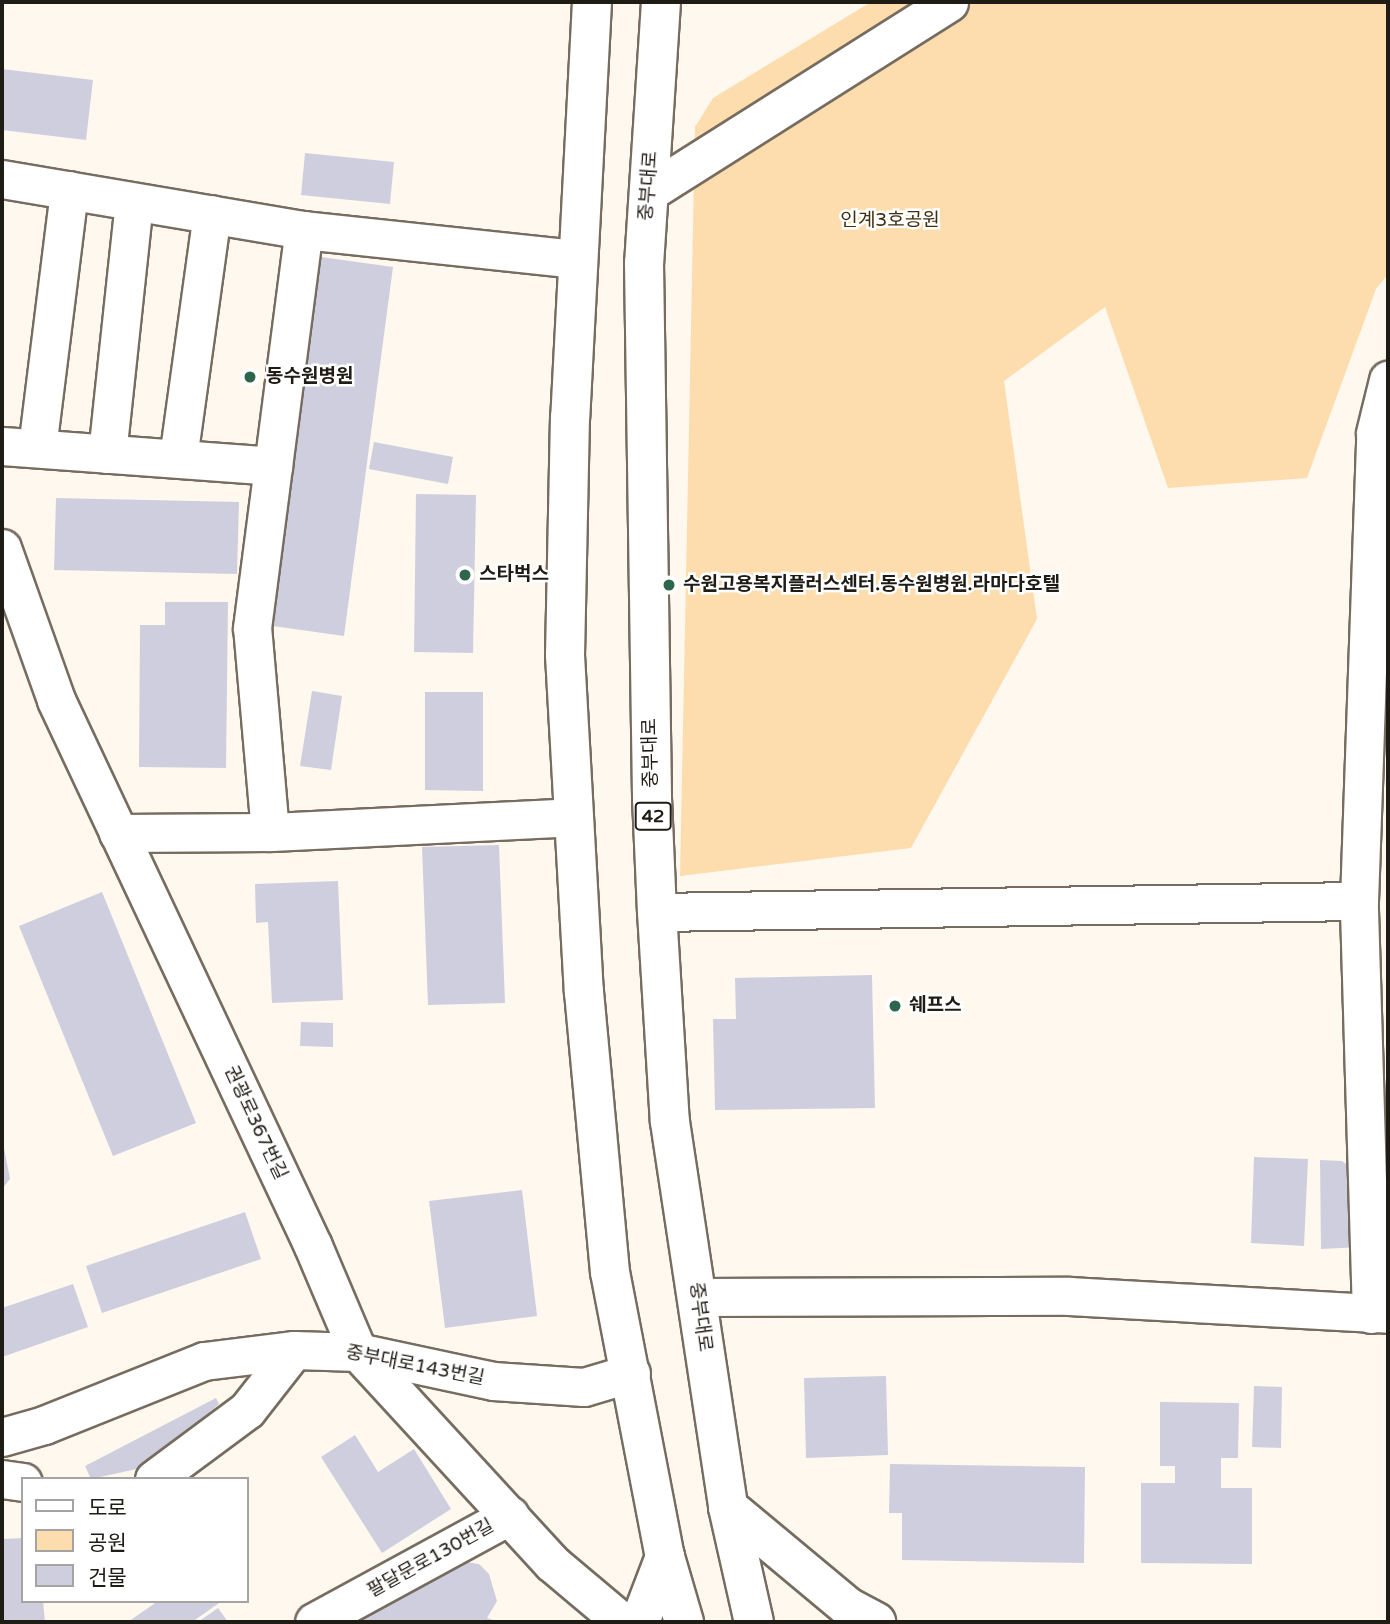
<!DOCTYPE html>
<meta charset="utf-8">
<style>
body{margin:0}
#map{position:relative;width:1390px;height:1624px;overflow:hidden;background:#fff8ef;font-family:"Varela Round","Noto Sans KR",sans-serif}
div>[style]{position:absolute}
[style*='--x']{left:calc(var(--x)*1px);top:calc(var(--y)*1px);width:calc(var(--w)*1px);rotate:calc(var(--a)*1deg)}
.green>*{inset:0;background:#fddcad}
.building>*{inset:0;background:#cfcedf}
.roads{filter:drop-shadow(2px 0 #766c5f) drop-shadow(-2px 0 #766c5f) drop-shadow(0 2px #766c5f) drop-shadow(0 -2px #766c5f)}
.minor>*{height:37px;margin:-18.5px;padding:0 18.5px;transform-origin:18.5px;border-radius:18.5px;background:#fff}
.major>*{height:38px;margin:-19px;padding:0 19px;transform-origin:19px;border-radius:19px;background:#fff}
.dots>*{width:19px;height:19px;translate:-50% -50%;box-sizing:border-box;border:4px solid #fff;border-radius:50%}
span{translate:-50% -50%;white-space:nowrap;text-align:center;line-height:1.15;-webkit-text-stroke:5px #fff;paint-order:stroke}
.shield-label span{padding:2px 5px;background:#fff;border:2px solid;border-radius:5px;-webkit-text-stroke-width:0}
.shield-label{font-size:18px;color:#1f1c16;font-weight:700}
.street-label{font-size:19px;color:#1f1c16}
.park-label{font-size:19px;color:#412f12}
.poi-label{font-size:19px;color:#1f1c16;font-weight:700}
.left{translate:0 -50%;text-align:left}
.frame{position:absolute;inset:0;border:4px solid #1f1c16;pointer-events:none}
.legend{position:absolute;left:21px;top:1477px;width:228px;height:126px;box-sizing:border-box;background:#fff;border:2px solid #a5a4a2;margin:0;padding:9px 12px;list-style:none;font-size:21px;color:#1f1c16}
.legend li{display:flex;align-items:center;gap:14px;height:35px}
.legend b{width:35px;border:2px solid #a5a4a2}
</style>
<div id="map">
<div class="green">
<div style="clip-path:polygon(871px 2px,1388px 2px,1388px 274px,1376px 289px,1307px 478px,1168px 488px,1105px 307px,1004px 381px,1037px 619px,911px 848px,680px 876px,695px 127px,713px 98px)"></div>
</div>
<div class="building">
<div style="clip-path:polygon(2px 69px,93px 80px,86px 140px,2px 130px)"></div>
<div style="clip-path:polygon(305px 153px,394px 162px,390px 204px,301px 195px)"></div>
<div style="clip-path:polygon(321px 257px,393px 267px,344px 636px,273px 626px)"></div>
<div style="clip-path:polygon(374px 442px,453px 457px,448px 484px,369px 469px)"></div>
<div style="clip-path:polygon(416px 494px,476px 495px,473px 653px,414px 652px)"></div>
<div style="clip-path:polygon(56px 498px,239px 502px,237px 574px,54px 570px)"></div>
<div style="clip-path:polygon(165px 602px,228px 602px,226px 768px,139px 767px,140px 625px,165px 625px)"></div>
<div style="clip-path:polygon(312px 691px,342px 696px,331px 770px,300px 766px)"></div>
<div style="clip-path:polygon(425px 692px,483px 692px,483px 791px,425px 790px)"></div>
<div style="clip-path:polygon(499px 845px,505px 1003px,428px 1005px,422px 847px)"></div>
<div style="clip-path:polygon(338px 881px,343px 1000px,272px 1003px,268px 922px,256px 923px,255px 884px)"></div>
<div style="clip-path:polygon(102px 892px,196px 1123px,113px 1156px,19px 926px)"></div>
<div style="clip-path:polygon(872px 975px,875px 1108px,715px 1110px,713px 1019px,736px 1019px,735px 978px)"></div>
<div style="clip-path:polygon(301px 1022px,333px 1023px,333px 1047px,300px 1046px)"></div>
<div style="clip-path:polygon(2px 1137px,10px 1179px,2px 1189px)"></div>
<div style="clip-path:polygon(1254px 1157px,1308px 1159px,1304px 1246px,1251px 1243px)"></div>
<div style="clip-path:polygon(1320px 1160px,1342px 1161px,1359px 1174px,1362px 1247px,1321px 1249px)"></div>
<div style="clip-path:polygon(522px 1190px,537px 1316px,445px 1328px,429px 1201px)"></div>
<div style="clip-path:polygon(245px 1212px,261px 1259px,102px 1313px,86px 1266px)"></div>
<div style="clip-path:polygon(73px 1284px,88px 1327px,2px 1357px,2px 1308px)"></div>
<div style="clip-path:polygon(886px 1376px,888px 1455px,806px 1458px,804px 1378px)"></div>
<div style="clip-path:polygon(1254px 1386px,1282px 1387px,1281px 1448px,1252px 1447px)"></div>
<div style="clip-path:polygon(216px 1398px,219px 1404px,146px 1467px,91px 1479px,85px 1466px)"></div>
<div style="clip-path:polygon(1160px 1402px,1239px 1403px,1238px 1458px,1221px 1458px,1221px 1488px,1252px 1488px,1252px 1564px,1141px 1563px,1141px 1483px,1175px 1483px,1175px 1466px,1160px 1466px)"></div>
<div style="clip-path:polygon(355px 1435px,378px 1472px,414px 1449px,451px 1509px,382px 1553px,321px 1457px)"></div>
<div style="clip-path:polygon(890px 1464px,1085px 1467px,1084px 1563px,902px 1560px,902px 1513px,889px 1513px)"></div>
<div style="clip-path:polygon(23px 1538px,23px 1601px,43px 1601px,45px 1622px,2px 1622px,2px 1539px)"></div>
<div style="clip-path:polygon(453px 1560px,479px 1564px,489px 1574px,497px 1601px,487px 1618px,499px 1622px,350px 1622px)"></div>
<div style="clip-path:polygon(158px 1601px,222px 1601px,192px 1622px,128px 1622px)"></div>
<div style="clip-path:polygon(218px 1608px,228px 1622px,198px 1622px)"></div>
</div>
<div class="roads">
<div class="minor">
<div style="--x:2;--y:179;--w:306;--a:9.6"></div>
<div style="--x:649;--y:192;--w:355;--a:-32.3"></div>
<div style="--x:2;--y:446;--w:272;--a:4.2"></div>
<div style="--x:37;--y:448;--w:260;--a:-82.9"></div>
<div style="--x:107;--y:454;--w:253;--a:-83.9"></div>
<div style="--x:178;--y:458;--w:246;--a:-82.1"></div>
<div style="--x:2;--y:548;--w:161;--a:70.4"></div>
<div style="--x:56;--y:700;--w:603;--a:64.79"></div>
<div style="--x:313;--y:1246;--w:115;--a:67"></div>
<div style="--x:358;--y:1352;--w:287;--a:47.4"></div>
<div style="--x:552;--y:1563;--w:92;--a:40.1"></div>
<div style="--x:270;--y:832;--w:205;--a:-95"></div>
<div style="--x:252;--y:628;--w:401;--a:-82.6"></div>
<div style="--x:304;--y:230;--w:275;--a:6.1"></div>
<div style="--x:118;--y:833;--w:152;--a:-0.4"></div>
<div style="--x:270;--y:832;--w:304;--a:-2.8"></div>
<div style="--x:657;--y:912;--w:702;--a:-0.9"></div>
<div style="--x:697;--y:1297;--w:372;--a:-0.2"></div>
<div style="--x:1069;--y:1296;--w:320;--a:3.2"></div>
<div style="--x:1371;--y:1314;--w:413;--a:-91.7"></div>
<div style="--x:1359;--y:901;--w:468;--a:-88"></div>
<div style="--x:1375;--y:433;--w:55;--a:-76.2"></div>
<div style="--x:2;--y:1437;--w:44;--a:-15.9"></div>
<div style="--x:44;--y:1425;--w:172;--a:-21.8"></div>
<div style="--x:204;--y:1361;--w:91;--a:-7"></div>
<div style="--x:294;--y:1350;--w:64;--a:1.8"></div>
<div style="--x:358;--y:1352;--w:138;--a:12.1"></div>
<div style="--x:493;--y:1381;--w:91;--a:3.8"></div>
<div style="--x:584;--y:1387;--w:49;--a:-16.6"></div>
<div style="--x:2;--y:1479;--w:21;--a:8"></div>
<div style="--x:154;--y:1479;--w:116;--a:-36.6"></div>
<div style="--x:247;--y:1410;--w:76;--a:-51.9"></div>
<div style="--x:314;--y:1622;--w:223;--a:-28.6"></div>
</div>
<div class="major">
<div style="--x:592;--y:2;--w:416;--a:93"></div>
<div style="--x:570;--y:417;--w:238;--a:91.2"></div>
<div style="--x:565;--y:655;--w:338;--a:86.8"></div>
<div style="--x:584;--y:992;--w:281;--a:84.7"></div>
<div style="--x:610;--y:1272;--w:290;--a:79.1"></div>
<div style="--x:665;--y:1557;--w:68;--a:73.7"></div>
<div style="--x:661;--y:2;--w:262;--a:93.7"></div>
<div style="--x:644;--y:263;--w:535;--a:89.14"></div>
<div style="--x:652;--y:798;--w:114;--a:87.5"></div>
<div style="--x:657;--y:912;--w:210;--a:86.5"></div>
<div style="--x:670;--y:1122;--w:389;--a:81.4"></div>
<div style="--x:728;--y:1507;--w:118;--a:77.3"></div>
<div style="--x:728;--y:1507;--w:156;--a:39.8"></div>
<div style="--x:848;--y:1607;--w:32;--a:28"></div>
<div style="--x:640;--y:1622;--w:70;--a:-69"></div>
</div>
</div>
<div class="dots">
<div style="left:250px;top:377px;background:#2e664d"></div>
<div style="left:465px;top:575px;background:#2e664d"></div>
<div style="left:669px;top:585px;background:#2e664d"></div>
<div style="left:895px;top:1006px;background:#2e664d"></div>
</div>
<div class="shield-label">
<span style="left:653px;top:816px">42</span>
</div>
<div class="street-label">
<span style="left:649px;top:186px;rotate:-86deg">중부대로</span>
<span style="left:651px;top:753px;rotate:-91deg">중부대로</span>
<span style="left:255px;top:1123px;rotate:65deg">권광로367번길</span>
<span style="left:700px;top:1317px;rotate:82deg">중부대로</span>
<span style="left:415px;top:1366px;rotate:11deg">중부대로143번길</span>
<span style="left:431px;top:1559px;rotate:-29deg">팔달문로130번길</span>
</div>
<div class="park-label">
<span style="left:890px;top:221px">인계3호공원</span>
</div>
<div class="poi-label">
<span class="left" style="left:266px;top:377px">동수원병원</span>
<span class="left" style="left:479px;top:575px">스타벅스</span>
<span class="left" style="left:683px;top:585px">수원고용복지플러스센터.동수원병원.라마다호텔</span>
<span class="left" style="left:909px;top:1006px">쉐프스</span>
</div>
<div class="frame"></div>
<ul class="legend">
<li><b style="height:9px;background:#fff"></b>도로</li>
<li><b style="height:19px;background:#fddcad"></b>공원</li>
<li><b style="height:19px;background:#cfcedf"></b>건물</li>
</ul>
</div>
